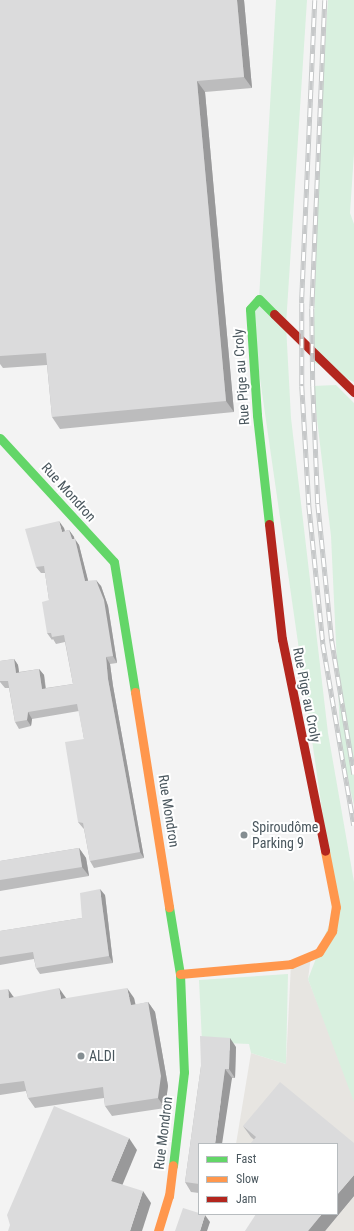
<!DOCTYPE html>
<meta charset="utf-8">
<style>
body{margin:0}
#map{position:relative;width:354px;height:1231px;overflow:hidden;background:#f3f3f3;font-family:"Roboto Condensed",sans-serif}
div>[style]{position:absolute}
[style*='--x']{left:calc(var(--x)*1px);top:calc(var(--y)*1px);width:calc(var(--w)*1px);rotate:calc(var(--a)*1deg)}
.commercial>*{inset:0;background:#e7e5e1}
.green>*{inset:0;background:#d9f0df}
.fast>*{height:9px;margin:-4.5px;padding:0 4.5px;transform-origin:4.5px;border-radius:4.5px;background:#63d668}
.slow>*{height:9px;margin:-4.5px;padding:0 4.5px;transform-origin:4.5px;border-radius:4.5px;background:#ff974d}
.jam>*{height:9px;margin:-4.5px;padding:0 4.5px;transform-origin:4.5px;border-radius:4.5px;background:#b3261e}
.rail>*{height:4.5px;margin-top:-2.25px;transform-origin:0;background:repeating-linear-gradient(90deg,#fff 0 9px,#c6c8c9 0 18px);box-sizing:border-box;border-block:1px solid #c6c8c9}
.wall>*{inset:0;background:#bcbcbd}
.shaded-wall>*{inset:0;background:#99999a}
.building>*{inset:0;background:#dbdbdc}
.dots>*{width:11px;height:11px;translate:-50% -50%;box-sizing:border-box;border:2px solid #fff;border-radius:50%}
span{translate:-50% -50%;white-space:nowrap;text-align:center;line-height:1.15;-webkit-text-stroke:4px #fff;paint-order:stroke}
.street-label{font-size:14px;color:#4a575e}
.poi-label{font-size:14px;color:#4a575e}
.left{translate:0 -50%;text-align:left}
.legend{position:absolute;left:198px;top:1143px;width:140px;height:72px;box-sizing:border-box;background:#fff;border:1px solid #b7bcbf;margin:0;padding:5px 7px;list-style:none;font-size:12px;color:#4a575e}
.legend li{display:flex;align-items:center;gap:8px;height:20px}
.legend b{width:20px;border:1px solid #b7bcbf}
</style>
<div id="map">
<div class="commercial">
<div style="clip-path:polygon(311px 956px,308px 979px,354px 1096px,354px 1231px,272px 1231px,255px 1214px,337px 1214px,337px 1144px,236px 1144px,251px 1053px,286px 1064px,291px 964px)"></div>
</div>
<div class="green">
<div style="clip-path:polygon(276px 0,307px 0,286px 325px,291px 418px,328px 733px,354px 882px,354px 1102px,308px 979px,336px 907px,250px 309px,259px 299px)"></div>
<div style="clip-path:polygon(328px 0,354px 0,354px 153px,350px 213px,354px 224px,354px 382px,313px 362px,319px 126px)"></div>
<div style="clip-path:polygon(336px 385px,354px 403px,354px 805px,341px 752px,331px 536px,313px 386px)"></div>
<div style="clip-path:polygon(288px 974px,286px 1064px,251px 1053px,249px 1044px,202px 1042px,199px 980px)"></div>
</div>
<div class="fast">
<div style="--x:0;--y:438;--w:168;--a:47.4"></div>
<div style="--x:114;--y:562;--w:132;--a:80.8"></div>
<div style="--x:269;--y:524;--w:110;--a:-96.3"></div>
<div style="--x:257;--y:415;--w:106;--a:-93.8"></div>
<div style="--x:250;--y:309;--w:13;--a:-48"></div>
<div style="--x:259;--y:299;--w:21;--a:45"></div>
<div style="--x:169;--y:907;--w:68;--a:80.7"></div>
<div style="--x:180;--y:974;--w:98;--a:87.7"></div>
<div style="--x:184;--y:1072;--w:94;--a:96.7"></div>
</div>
<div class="slow">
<div style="--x:135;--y:692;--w:218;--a:81"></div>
<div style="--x:180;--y:974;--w:111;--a:-5.1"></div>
<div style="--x:291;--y:964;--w:30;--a:-23"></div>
<div style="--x:319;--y:952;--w:25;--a:-58"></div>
<div style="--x:332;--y:931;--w:24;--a:-81"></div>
<div style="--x:336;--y:907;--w:57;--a:-101.1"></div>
<div style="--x:158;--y:1231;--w:37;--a:-73"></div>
<div style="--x:169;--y:1196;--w:31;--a:-83"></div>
</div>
<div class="jam">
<div style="--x:274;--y:314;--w:112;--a:44.3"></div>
<div style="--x:269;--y:524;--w:116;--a:83.6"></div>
<div style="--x:282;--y:639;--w:216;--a:78.5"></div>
</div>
<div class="rail">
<div style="--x:315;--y:0;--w:303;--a:92.5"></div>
<div style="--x:302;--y:303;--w:83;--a:90"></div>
<div style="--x:302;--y:386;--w:119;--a:86.6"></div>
<div style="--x:309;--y:505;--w:140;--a:84.2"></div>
<div style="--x:323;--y:644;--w:184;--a:80.3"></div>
<div style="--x:325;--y:0;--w:308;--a:92.4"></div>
<div style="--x:312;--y:308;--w:78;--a:89.3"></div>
<div style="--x:313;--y:386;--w:118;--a:87.6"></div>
<div style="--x:318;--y:504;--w:138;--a:84.2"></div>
<div style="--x:332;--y:641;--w:135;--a:80.6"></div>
</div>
<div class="wall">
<div style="clip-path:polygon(0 0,244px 0,252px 88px,205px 92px,234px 412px,60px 429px,52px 417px,47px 365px,3px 368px,0 364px)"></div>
<div style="clip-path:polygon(64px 528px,65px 531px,69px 530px,74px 537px,74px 539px,79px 545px,88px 581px,101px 586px,108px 606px,117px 663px,110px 664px,113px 686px,144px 858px,94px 868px,90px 861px,84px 829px,83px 828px,78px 822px,84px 739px,79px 711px,32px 719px,31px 726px,19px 729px,15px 722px,9px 688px,5px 688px,0 682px,0 661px,14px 659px,18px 665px,19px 672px,39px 669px,44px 675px,46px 688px,73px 684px,65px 642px,56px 644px,53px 639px,52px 640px,47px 633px,49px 600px,45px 573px,41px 573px,36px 567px)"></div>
<div style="clip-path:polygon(79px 848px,86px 858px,89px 876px,0 891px,0 861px)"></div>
<div style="clip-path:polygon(105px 895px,113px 963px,40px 974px,36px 968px,34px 959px,0 965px,0 931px,82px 918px)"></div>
<div style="clip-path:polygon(0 990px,14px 997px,66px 998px,134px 998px,135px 1005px,148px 1002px,155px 1012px,168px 1086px,165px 1108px,112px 1116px,105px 1106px,104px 1098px,35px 1108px,28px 1098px,26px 1091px,0 1095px)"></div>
<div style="clip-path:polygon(236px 1047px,235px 1078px,232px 1078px,199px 1144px,199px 1193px,191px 1192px,185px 1182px,201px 1066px)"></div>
<div style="clip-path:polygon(243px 1126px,354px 1196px,325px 1231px,245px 1231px,337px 1214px,251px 1137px)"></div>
</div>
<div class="shaded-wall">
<div style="clip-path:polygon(237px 0,244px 0,252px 88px,244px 77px)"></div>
<div style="clip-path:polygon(197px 81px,205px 92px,234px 412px,226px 401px)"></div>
<div style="clip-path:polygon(59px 521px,64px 528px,66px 538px,62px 532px)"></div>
<div style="clip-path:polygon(69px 530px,74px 537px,76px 546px,72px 539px)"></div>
<div style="clip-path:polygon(75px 539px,79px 545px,90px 588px,85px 581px)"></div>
<div style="clip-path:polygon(96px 580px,101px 586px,108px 606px,117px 663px,113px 656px)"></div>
<div style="clip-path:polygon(106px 657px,110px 664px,113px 686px,144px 858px,140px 852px,108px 679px)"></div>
<div style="clip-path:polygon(14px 659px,18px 665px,20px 680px,16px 673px)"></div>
<div style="clip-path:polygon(39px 669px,44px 675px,46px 695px,42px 689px)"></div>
<div style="clip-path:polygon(28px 712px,32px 719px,31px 726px,27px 720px)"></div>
<div style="clip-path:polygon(79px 848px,86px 858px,89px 876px,82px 867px)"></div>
<div style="clip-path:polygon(100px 889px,105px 895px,113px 963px,109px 956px)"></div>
<div style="clip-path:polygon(59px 988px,66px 998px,61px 999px)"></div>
<div style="clip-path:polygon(127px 988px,134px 998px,138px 1015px,131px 1005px)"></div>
<div style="clip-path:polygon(8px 989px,15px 999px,9px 998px)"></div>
<div style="clip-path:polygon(148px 1002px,155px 1012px,168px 1086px,165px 1108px,158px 1098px)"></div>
<div style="clip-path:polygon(230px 1038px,236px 1047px,235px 1078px,229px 1069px)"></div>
<div style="clip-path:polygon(225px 1069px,232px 1078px,222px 1144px,215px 1144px)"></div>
<div style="clip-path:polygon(129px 1138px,137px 1150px,119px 1193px,111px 1181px)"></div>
<div style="clip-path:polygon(354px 1175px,354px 1196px,325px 1231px,308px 1231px,322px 1214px,337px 1214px,337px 1195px)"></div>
<div style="clip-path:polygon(143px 1191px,151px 1203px,142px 1231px,130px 1231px)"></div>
<div style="clip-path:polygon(205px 1215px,210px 1222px,207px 1231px,200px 1231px)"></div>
</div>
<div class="building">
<div style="clip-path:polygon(0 0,237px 0,244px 77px,197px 81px,226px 401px,52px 417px,46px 353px,0 356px)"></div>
<div style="clip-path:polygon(59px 521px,62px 532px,69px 530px,72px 539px,75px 539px,85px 581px,96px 580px,104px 600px,113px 656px,106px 657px,108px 679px,140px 852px,90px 861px,83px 823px,78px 822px,65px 742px,84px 739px,77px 704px,28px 712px,27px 720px,15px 722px,8px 681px,0 681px,0 661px,14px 659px,16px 673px,39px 669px,42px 689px,73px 684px,64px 635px,52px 637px,51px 633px,47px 633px,42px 602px,49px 600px,44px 566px,36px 567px,25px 529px)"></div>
<div style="clip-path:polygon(79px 848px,82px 867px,0 880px,0 861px)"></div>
<div style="clip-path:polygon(100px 889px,109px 956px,36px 968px,33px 952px,0 957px,0 931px,82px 918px,80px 893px)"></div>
<div style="clip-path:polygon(59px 988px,61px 999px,127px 988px,131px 1005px,148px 1002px,161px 1076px,158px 1098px,105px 1106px,103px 1087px,28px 1098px,24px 1081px,0 1084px,0 990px,8px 989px,9px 998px)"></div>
<div style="clip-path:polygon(200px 1036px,230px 1038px,229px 1069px,225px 1069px,215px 1144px,199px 1144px,199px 1184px,185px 1182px,201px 1066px)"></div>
<div style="clip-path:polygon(280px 1082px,354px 1143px,354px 1175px,337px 1195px,337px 1144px,250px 1144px,256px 1137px,243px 1126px)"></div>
<div style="clip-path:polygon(54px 1106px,129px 1138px,111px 1181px,143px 1191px,130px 1231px,8px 1231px,10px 1225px,7px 1215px)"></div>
<div style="clip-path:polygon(183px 1208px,199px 1213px,199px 1214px,205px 1215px,200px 1231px,175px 1231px)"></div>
<div style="clip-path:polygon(256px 1214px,322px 1214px,308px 1231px,245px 1231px)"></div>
</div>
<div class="dots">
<div style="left:244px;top:835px;background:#858e92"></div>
<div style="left:81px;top:1056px;background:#858e92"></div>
</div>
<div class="street-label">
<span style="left:241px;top:377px;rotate:-94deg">Rue Pige au Croly</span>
<span style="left:69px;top:492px;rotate:48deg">Rue Mondron</span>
<span style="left:307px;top:695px;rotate:79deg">Rue Pige au Croly</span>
<span style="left:169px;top:811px;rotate:81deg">Rue Mondron</span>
<span style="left:163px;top:1133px;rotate:-83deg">Rue Mondron</span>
</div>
<div class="poi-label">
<span class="left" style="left:252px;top:835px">Spiroudôme<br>Parking 9</span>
<span class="left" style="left:89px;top:1056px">ALDI</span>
</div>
<ul class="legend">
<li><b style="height:5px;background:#63d668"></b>Fast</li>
<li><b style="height:5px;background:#ff974d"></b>Slow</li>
<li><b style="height:5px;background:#b3261e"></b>Jam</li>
</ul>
</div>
